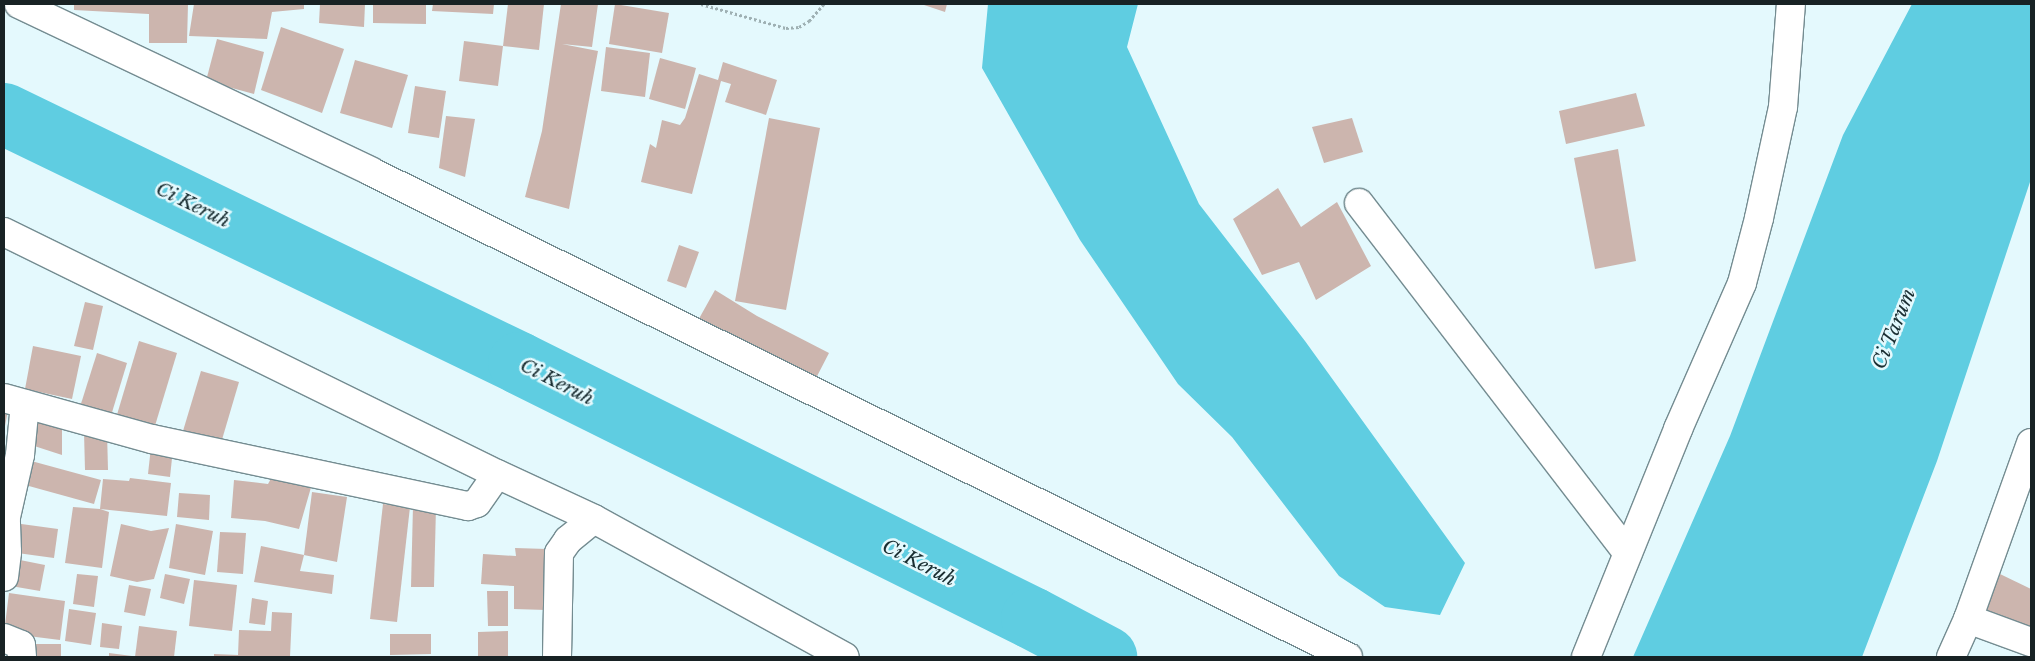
<!DOCTYPE html>
<style>
body{margin:0}
#map{position:relative;width:2035px;height:661px;overflow:hidden;background:#e4f9fd;font-family:"Libre Baskerville",serif}
div>[style]{position:absolute}
[style*='--x']{left:calc(var(--x)*1px);top:calc(var(--y)*1px);width:calc(var(--w)*1px);rotate:calc(var(--a)*1deg)}
.water>*{inset:0;background:#5fcde1}
.river>*{height:62px;margin:-31px;padding:0 31px;transform-origin:31px;border-radius:31px;background:#5fcde1}
.building>*{inset:0;background:#ccb5ae}
.path>*{height:3px;margin-top:-1.5px;transform-origin:0;background:repeating-linear-gradient(90deg,#9eb0b3 0 2.5px,transparent 0 5px)}
.roads{filter:drop-shadow(1px 0 #748c91) drop-shadow(-1px 0 #748c91) drop-shadow(0 1px #748c91) drop-shadow(0 -1px #748c91)}
.minor>*{height:28px;margin:-14px;padding:0 14px;transform-origin:14px;border-radius:14px;background:#fff}
span{translate:-50% -50%;white-space:nowrap;text-align:center;line-height:1.15;-webkit-text-stroke:5px #e4f9fd;paint-order:stroke}
.water-label{font-size:19px;color:#1a2e32;font-style:italic}
.frame{position:absolute;inset:0;border:5px solid #182224;pointer-events:none}
</style>
<div id="map">
<div class="water">
<div style="clip-path:polygon(988px 4px,1138px 4px,1127px 47px,1199px 204px,1305px 341px,1465px 563px,1440px 615px,1385px 607px,1339px 576px,1232px 437px,1178px 384px,1080px 240px,982px 68px)"></div>
<div style="clip-path:polygon(1912px 4px,2031px 4px,2031px 179px,1937px 461px,1862px 657px,1633px 657px,1730px 436px,1843px 135px)"></div>
</div>
<div class="river">
<div style="--x:4;--y:114;--w:572;--a:25.8"></div>
<div style="--x:519;--y:363;--w:573;--a:26.43"></div>
<div style="--x:1032;--y:618;--w:84;--a:27.8"></div>
</div>
<div class="building">
<div style="clip-path:polygon(74px 4px,188px 4px,187px 43px,149px 43px,149px 14px,74px 10px)"></div>
<div style="clip-path:polygon(194px 4px,304px 4px,304px 9px,272px 12px,267px 39px,189px 36px)"></div>
<div style="clip-path:polygon(320px 4px,365px 4px,364px 27px,319px 23px)"></div>
<div style="clip-path:polygon(373px 4px,426px 4px,426px 24px,373px 23px)"></div>
<div style="clip-path:polygon(433px 4px,494px 4px,493px 14px,432px 11px)"></div>
<div style="clip-path:polygon(508px 4px,544px 4px,539px 50px,503px 46px)"></div>
<div style="clip-path:polygon(561px 4px,598px 4px,592px 47px,562px 44px,598px 51px,569px 209px,525px 197px,542px 131px)"></div>
<div style="clip-path:polygon(615px 4px,669px 13px,662px 53px,609px 44px)"></div>
<div style="clip-path:polygon(921px 4px,947px 4px,945px 12px)"></div>
<div style="clip-path:polygon(281px 27px,344px 49px,322px 113px,261px 90px)"></div>
<div style="clip-path:polygon(217px 39px,264px 52px,254px 94px,206px 81px)"></div>
<div style="clip-path:polygon(464px 41px,503px 46px,498px 86px,459px 81px)"></div>
<div style="clip-path:polygon(606px 47px,650px 53px,645px 97px,601px 91px)"></div>
<div style="clip-path:polygon(660px 58px,696px 68px,685px 109px,649px 99px)"></div>
<div style="clip-path:polygon(355px 60px,408px 75px,392px 128px,340px 113px)"></div>
<div style="clip-path:polygon(723px 62px,777px 80px,766px 115px,725px 102px,731px 84px,721px 81px,692px 194px,641px 182px,650px 144px,656px 148px,662px 120px,680px 125px,685px 118px,699px 74px,718px 80px)"></div>
<div style="clip-path:polygon(415px 86px,446px 91px,439px 138px,408px 133px)"></div>
<div style="clip-path:polygon(1636px 93px,1645px 126px,1566px 144px,1559px 111px)"></div>
<div style="clip-path:polygon(446px 116px,475px 119px,465px 177px,439px 168px)"></div>
<div style="clip-path:polygon(769px 118px,820px 128px,786px 310px,735px 301px)"></div>
<div style="clip-path:polygon(1352px 118px,1363px 152px,1324px 163px,1312px 127px)"></div>
<div style="clip-path:polygon(1618px 149px,1636px 261px,1595px 269px,1574px 158px)"></div>
<div style="clip-path:polygon(1278px 188px,1301px 227px,1337px 202px,1371px 266px,1316px 300px,1299px 262px,1262px 275px,1233px 219px)"></div>
<div style="clip-path:polygon(679px 245px,699px 252px,686px 288px,667px 281px)"></div>
<div style="clip-path:polygon(715px 290px,757px 316px,829px 353px,813px 384px,696px 324px)"></div>
<div style="clip-path:polygon(85px 302px,103px 306px,93px 350px,74px 346px)"></div>
<div style="clip-path:polygon(139px 341px,177px 353px,154px 429px,116px 418px)"></div>
<div style="clip-path:polygon(33px 346px,81px 356px,72px 399px,25px 389px)"></div>
<div style="clip-path:polygon(97px 353px,127px 363px,110px 419px,79px 410px)"></div>
<div style="clip-path:polygon(201px 371px,239px 382px,221px 443px,183px 431px)"></div>
<div style="clip-path:polygon(4px 409px,8px 410px,5px 426px,4px 426px)"></div>
<div style="clip-path:polygon(29px 414px,62px 428px,62px 455px,25px 443px)"></div>
<div style="clip-path:polygon(84px 432px,107px 432px,108px 470px,85px 470px)"></div>
<div style="clip-path:polygon(151px 447px,173px 449px,170px 477px,148px 474px)"></div>
<div style="clip-path:polygon(24px 459px,101px 480px,94px 504px,18px 483px)"></div>
<div style="clip-path:polygon(274px 473px,312px 484px,299px 529px,265px 521px,231px 518px,234px 480px,268px 484px)"></div>
<div style="clip-path:polygon(130px 478px,171px 483px,167px 516px,100px 509px,109px 512px,102px 568px,65px 563px,73px 507px,100px 509px,103px 479px,129px 481px)"></div>
<div style="clip-path:polygon(312px 492px,347px 497px,337px 562px,304px 555px)"></div>
<div style="clip-path:polygon(179px 493px,210px 495px,209px 520px,177px 517px)"></div>
<div style="clip-path:polygon(383px 504px,410px 507px,397px 622px,370px 619px)"></div>
<div style="clip-path:polygon(413px 506px,436px 507px,434px 587px,411px 587px)"></div>
<div style="clip-path:polygon(14px 523px,58px 529px,54px 558px,10px 552px)"></div>
<div style="clip-path:polygon(121px 524px,151px 531px,169px 528px,154px 579px,137px 582px,110px 576px)"></div>
<div style="clip-path:polygon(176px 524px,213px 531px,205px 575px,169px 568px)"></div>
<div style="clip-path:polygon(220px 532px,246px 533px,243px 574px,217px 572px)"></div>
<div style="clip-path:polygon(261px 546px,304px 555px,300px 571px,334px 575px,332px 594px,254px 582px)"></div>
<div style="clip-path:polygon(515px 548px,547px 549px,546px 610px,514px 609px,514px 586px,481px 584px,483px 554px,516px 556px)"></div>
<div style="clip-path:polygon(10px 558px,45px 565px,40px 591px,5px 585px)"></div>
<div style="clip-path:polygon(77px 574px,98px 576px,94px 607px,73px 604px)"></div>
<div style="clip-path:polygon(165px 574px,190px 579px,184px 604px,160px 598px)"></div>
<div style="clip-path:polygon(2000px 574px,2031px 589px,2031px 629px,1982px 612px)"></div>
<div style="clip-path:polygon(194px 580px,237px 585px,232px 631px,189px 626px)"></div>
<div style="clip-path:polygon(129px 585px,151px 589px,145px 616px,124px 612px)"></div>
<div style="clip-path:polygon(487px 591px,508px 591px,508px 626px,488px 626px)"></div>
<div style="clip-path:polygon(9px 593px,65px 601px,60px 640px,4px 633px)"></div>
<div style="clip-path:polygon(252px 598px,268px 601px,265px 625px,249px 623px)"></div>
<div style="clip-path:polygon(69px 609px,96px 613px,91px 645px,65px 641px)"></div>
<div style="clip-path:polygon(272px 612px,292px 613px,290px 657px,214px 657px,214px 654px,238px 655px,239px 630px,271px 631px)"></div>
<div style="clip-path:polygon(102px 623px,122px 626px,119px 649px,100px 647px)"></div>
<div style="clip-path:polygon(139px 626px,177px 631px,174px 657px,135px 657px)"></div>
<div style="clip-path:polygon(508px 631px,508px 657px,478px 657px,478px 632px)"></div>
<div style="clip-path:polygon(390px 634px,431px 634px,431px 654px,390px 655px)"></div>
<div style="clip-path:polygon(28px 644px,61px 644px,61px 657px,27px 657px)"></div>
<div style="clip-path:polygon(109px 653px,132px 656px,132px 657px,109px 657px)"></div>
</div>
<div class="path">
<div style="--x:701;--y:4;--w:88;--a:15.8"></div>
<div style="--x:786;--y:28;--w:13;--a:-4"></div>
<div style="--x:799;--y:27;--w:12;--a:-31"></div>
<div style="--x:809;--y:21;--w:23;--a:-49"></div>
</div>
<div class="roads">
<div class="minor">
<div style="--x:19;--y:4;--w:389;--a:25.4"></div>
<div style="--x:370;--y:171;--w:1092;--a:26.42"></div>
<div style="--x:1359;--y:203;--w:441;--a:52.5"></div>
<div style="--x:4;--y:232;--w:549;--a:26.15"></div>
<div style="--x:497;--y:474;--w:107;--a:24.9"></div>
<div style="--x:594;--y:519;--w:286;--a:28.8"></div>
<div style="--x:4;--y:398;--w:154;--a:15.5"></div>
<div style="--x:152;--y:439;--w:323;--a:12"></div>
<div style="--x:468;--y:506;--w:9;--a:-18"></div>
<div style="--x:477;--y:503;--w:35;--a:-55"></div>
<div style="--x:4;--y:577;--w:25;--a:-83"></div>
<div style="--x:7;--y:552;--w:35;--a:-92"></div>
<div style="--x:6;--y:517;--w:64;--a:-77.3"></div>
<div style="--x:20;--y:455;--w:51;--a:-84.4"></div>
<div style="--x:1968;--y:619;--w:67;--a:20.1"></div>
<div style="--x:4;--y:638;--w:18;--a:22"></div>
<div style="--x:21;--y:645;--w:12;--a:85"></div>
<div style="--x:557;--y:657;--w:104;--a:-88.9"></div>
<div style="--x:559;--y:553;--w:16;--a:-55"></div>
<div style="--x:568;--y:540;--w:33;--a:-39"></div>
<div style="--x:1586;--y:657;--w:246;--a:-68"></div>
<div style="--x:1678;--y:429;--w:159;--a:-66.3"></div>
<div style="--x:1742;--y:283;--w:67;--a:-75.3"></div>
<div style="--x:1759;--y:218;--w:114;--a:-77.8"></div>
<div style="--x:1783;--y:107;--w:103;--a:-85.6"></div>
<div style="--x:1951;--y:657;--w:42;--a:-65.9"></div>
<div style="--x:1968;--y:619;--w:187;--a:-70.3"></div>
</div>
</div>
<div class="water-label">
<span style="left:193px;top:205px;rotate:26deg">Ci Keruh</span>
<span style="left:1894px;top:329px;rotate:-68deg">Ci Tarum</span>
<span style="left:557px;top:382px;rotate:27deg">Ci Keruh</span>
<span style="left:919px;top:563px;rotate:27deg">Ci Keruh</span>
</div>
<div class="frame"></div>
</div>
